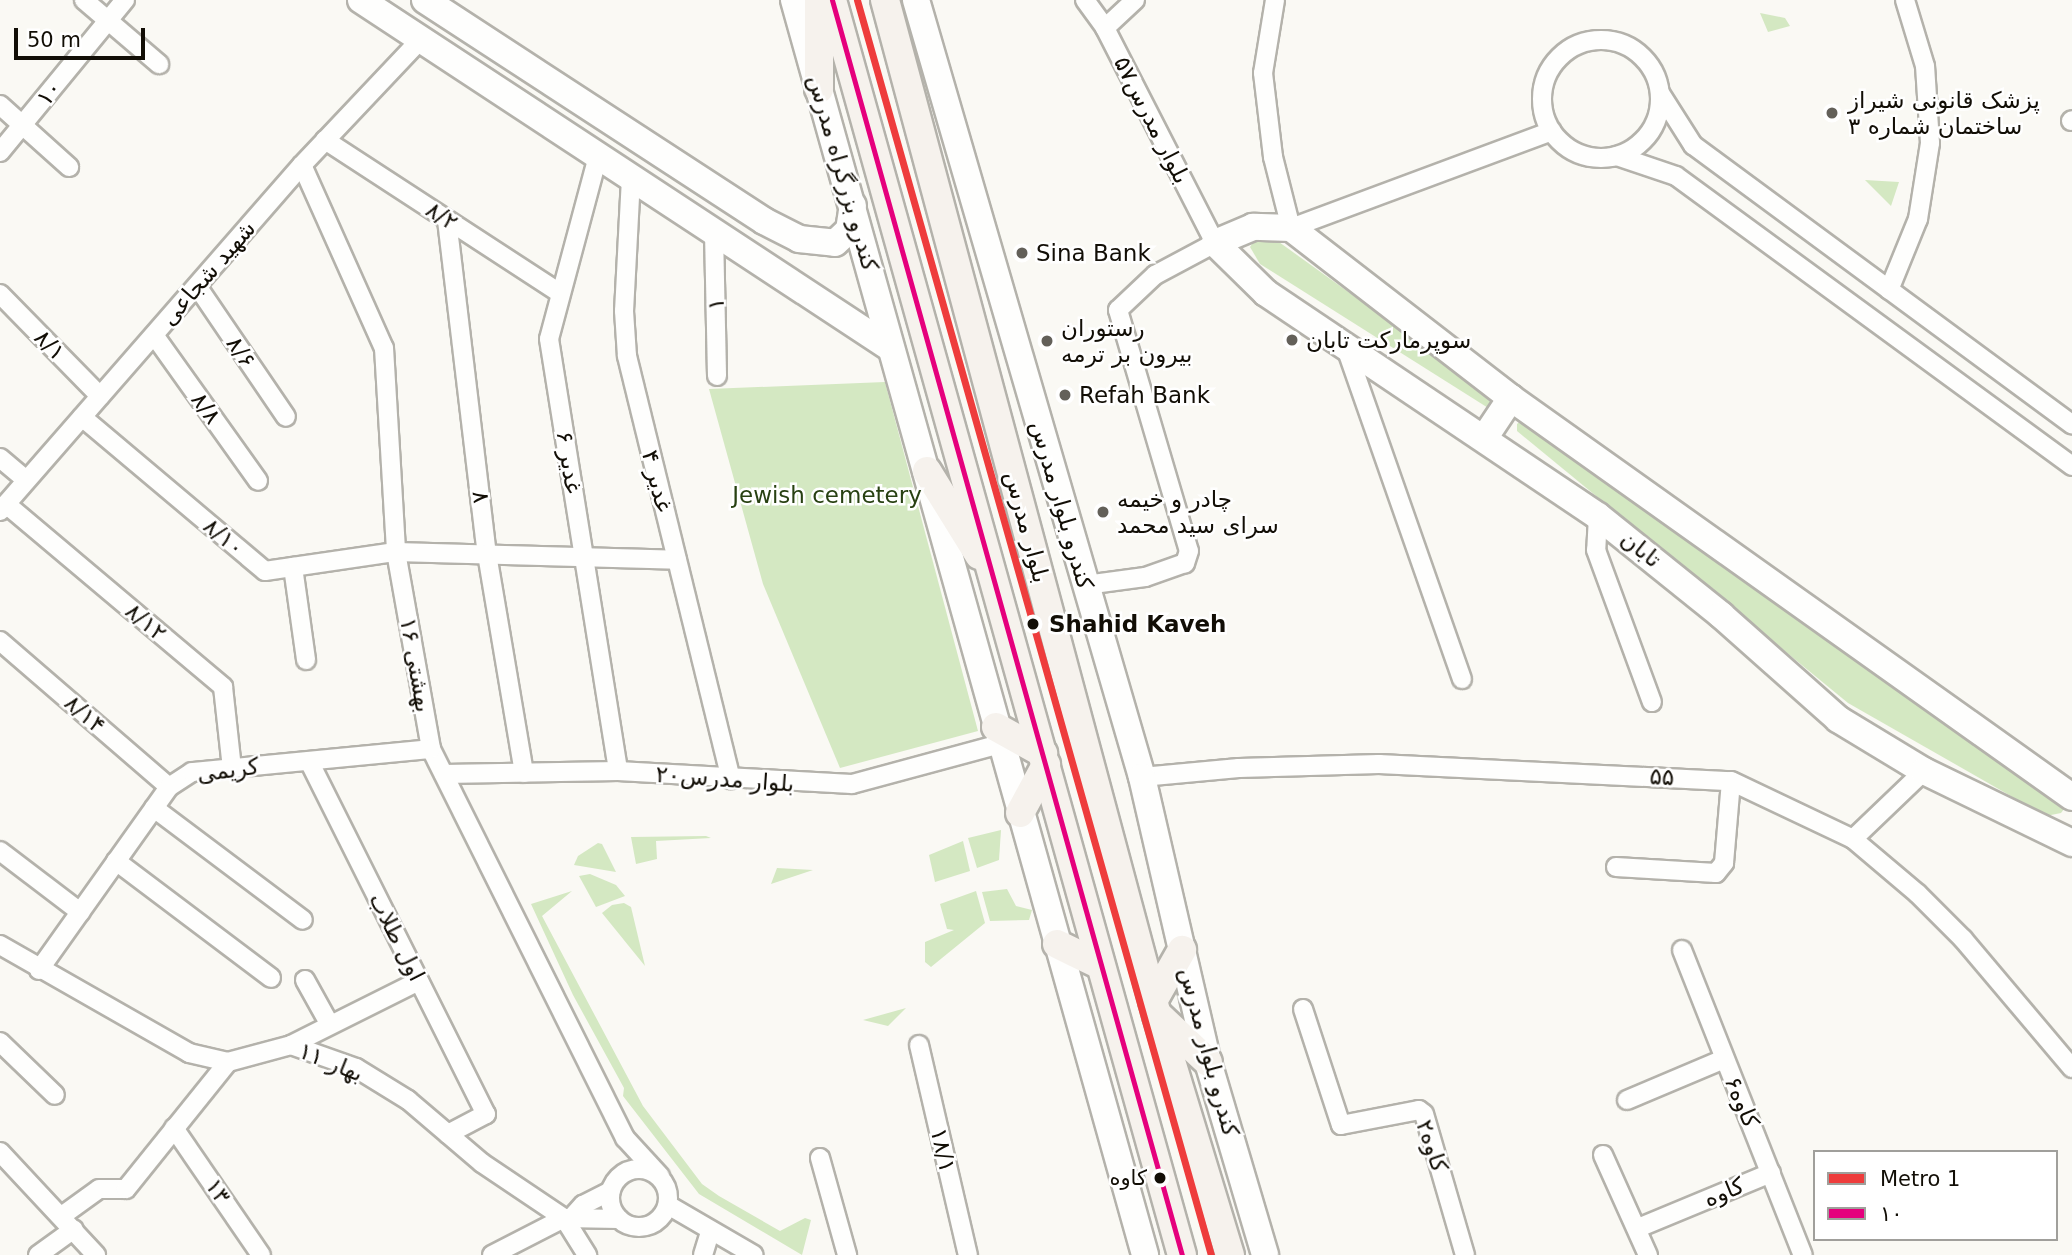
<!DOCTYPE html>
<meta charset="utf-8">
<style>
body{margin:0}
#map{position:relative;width:2072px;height:1255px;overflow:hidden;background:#faf9f4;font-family:"DejaVu Sans",Vazirmatn,sans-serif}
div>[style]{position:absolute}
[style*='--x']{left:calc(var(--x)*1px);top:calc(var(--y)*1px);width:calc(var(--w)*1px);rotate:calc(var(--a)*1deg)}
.green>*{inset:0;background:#d4e8c2}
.roads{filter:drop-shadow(2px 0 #b4b2ab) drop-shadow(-2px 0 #b4b2ab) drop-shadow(0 2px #b4b2ab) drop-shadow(0 -2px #b4b2ab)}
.street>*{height:18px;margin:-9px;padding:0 9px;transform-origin:9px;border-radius:9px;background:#fefefd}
.street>.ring{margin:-9px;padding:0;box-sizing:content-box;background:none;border:18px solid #fefefd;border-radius:50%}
.secondary>*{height:26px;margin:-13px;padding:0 13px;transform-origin:13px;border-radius:13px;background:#fefefd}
.primary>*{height:28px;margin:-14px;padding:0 14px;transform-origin:14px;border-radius:14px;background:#f6f2ed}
.bus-1>*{height:5px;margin:-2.5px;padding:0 2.5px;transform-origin:2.5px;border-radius:2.5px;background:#e5007d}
.metro-1>*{height:7px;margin:-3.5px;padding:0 3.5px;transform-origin:3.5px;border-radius:3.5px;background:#ee3c3c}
.dots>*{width:19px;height:19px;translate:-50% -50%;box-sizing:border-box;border:4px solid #fff;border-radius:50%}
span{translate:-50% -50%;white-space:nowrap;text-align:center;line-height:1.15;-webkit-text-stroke:5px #fff;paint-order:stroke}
.bus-label{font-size:21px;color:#120e06}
.right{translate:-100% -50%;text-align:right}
.street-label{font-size:23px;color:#120e06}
.poi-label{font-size:23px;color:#120e06}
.left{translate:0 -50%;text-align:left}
.park-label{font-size:23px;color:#284112}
.stop-label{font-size:23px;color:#120e06;font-weight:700}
.legend{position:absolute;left:1813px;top:1150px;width:245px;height:91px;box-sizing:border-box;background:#fff;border:2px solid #a09f9b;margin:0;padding:9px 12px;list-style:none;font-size:21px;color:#120e06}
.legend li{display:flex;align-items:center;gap:14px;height:35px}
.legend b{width:35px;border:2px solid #a09f9b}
.scale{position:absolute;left:14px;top:28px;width:131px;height:32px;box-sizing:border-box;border:4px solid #120e06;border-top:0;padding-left:9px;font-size:21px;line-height:24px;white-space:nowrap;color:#120e06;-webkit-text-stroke:5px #fff;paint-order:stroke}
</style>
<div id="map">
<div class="green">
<div style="clip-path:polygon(1760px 13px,1785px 18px,1790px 26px,1768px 32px)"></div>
<div style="clip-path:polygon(1865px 180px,1899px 182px,1891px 206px)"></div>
<div style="clip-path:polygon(1272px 237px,1497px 399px,1493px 411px,1260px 264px,1250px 247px,1256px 238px)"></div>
<div style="clip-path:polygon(885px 382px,978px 731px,840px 768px,763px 584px,709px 389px)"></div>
<div style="clip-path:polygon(1523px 419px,2058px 798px,2064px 809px,2061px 813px,2046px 816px,1848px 703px,1517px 431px,1517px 424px)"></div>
<div style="clip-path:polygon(1001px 830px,999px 860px,977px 868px,968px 838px)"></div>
<div style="clip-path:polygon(706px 836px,711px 838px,656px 841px,657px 859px,636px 864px,631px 837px)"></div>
<div style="clip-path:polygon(963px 841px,970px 871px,935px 882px,929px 855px)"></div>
<div style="clip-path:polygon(598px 843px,602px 844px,616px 872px,574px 865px,578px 856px)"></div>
<div style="clip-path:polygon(777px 868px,813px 870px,771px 884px)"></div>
<div style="clip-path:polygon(590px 874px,616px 885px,625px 896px,596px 907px,579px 876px)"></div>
<div style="clip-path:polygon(1007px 889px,1016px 906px,1032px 910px,1029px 920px,990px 921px,982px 892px)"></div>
<div style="clip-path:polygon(572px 891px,542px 916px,643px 1106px,702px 1184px,719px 1196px,780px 1231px,805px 1218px,811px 1220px,802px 1255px,699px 1194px,623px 1096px,624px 1088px,573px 995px,531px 904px)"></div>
<div style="clip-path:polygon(976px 891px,985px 923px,931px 967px,925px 962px,925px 942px,954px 930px,947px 929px,940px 904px)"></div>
<div style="clip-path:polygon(624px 903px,631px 907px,645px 966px,602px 913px,612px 905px)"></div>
<div style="clip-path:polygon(906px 1008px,888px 1026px,863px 1020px)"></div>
</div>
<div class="roads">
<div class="street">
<div style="--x:84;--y:0;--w:99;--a:40.5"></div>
<div style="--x:1085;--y:0;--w:34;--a:54"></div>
<div style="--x:1105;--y:28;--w:242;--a:62.9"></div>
<div style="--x:1215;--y:243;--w:68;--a:151.9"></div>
<div style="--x:1155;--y:275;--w:51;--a:136.6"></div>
<div style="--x:1118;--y:310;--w:251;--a:73.6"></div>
<div style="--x:1189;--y:551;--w:13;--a:108"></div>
<div style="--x:1185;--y:563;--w:42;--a:160.7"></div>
<div style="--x:1145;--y:577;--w:60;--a:172.3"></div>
<div style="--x:1275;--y:0;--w:74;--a:99.3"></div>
<div style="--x:1263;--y:73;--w:85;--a:83.2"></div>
<div style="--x:1273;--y:157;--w:73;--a:75.8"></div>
<div style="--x:1291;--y:228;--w:278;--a:-20.4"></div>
<div style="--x:1105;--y:28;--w:41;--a:-43"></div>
<div class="ring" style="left:1542px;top:40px;width:100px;height:100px"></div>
<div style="--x:1660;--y:93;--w:62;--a:57.6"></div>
<div style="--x:1693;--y:145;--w:471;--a:36.4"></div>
<div style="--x:0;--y:105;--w:93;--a:41.9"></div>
<div style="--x:2071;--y:121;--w:1;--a:-45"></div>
<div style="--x:325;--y:140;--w:278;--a:33.1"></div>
<div style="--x:0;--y:152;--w:197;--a:-50.6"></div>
<div style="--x:598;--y:156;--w:189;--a:105"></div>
<div style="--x:549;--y:339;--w:437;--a:80.9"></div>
<div style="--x:1617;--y:156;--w:62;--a:18.7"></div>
<div style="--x:1676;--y:176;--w:491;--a:36.2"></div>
<div style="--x:302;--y:165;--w:201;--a:65.9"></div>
<div style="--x:384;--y:348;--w:204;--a:86.6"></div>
<div style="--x:396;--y:552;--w:200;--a:79.9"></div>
<div style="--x:431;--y:749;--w:435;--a:63.5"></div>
<div style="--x:625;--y:1138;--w:52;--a:47.4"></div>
<div style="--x:631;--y:178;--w:133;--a:93"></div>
<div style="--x:624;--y:311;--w:45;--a:86.2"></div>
<div style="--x:627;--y:356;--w:436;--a:76.2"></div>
<div style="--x:447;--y:220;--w:336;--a:83.2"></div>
<div style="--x:487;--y:554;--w:222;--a:80.4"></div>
<div style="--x:714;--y:232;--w:144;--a:88.8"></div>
<div style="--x:197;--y:286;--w:158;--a:55.8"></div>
<div style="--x:1889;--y:290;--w:77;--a:-67.8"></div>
<div style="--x:1918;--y:219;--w:77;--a:-81"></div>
<div style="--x:1930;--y:143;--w:77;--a:-93.7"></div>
<div style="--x:1925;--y:66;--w:69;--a:-106.9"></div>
<div style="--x:0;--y:294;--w:143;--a:45.6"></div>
<div style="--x:154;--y:335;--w:179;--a:54.5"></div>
<div style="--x:1345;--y:345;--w:354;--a:70.7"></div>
<div style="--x:82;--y:417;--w:239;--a:40.1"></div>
<div style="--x:265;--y:571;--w:132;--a:-8.3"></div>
<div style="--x:396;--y:552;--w:281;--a:1.6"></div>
<div style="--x:0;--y:458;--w:34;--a:40"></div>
<div style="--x:6;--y:504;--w:284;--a:40.1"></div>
<div style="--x:223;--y:687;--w:81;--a:83.7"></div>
<div style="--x:0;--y:511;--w:459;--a:-48.9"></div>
<div style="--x:302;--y:165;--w:173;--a:-46.6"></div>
<div style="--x:1598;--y:516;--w:34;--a:93"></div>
<div style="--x:1596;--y:550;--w:162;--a:69.8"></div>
<div style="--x:293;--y:567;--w:94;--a:82"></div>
<div style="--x:0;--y:641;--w:223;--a:40.8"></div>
<div style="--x:309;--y:761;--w:395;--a:63.4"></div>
<div style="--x:486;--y:1114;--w:43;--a:152.2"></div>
<div style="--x:444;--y:774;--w:174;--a:-1"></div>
<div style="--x:618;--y:771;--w:234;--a:3.2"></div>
<div style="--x:852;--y:784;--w:153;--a:-15.1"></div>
<div style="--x:1142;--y:777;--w:97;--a:-5.3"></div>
<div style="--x:1239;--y:768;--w:140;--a:-1.6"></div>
<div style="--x:1379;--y:764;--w:352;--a:2.8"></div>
<div style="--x:1731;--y:781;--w:135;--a:25.4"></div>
<div style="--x:1853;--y:839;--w:85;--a:40.2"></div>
<div style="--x:1918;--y:894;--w:64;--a:45"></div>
<div style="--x:1963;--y:939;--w:169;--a:49.8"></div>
<div style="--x:154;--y:808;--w:186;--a:36.9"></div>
<div style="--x:1853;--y:839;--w:98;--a:-43.8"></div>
<div style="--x:0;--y:851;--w:101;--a:37.3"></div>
<div style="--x:116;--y:861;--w:194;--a:37"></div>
<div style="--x:1616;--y:867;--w:100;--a:3.4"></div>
<div style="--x:1716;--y:873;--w:13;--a:-51"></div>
<div style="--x:1724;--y:863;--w:82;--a:-85.1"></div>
<div style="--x:0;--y:945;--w:218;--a:29.7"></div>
<div style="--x:189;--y:1053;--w:40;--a:13"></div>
<div style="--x:228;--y:1062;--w:65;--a:-15.1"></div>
<div style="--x:291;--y:1045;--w:69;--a:19.5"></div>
<div style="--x:356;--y:1068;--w:61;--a:31.6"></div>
<div style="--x:408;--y:1100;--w:97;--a:40.4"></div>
<div style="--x:482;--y:1163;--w:99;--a:33.9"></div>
<div style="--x:564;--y:1218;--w:44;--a:58.1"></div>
<div style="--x:1682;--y:950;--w:328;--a:68.4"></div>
<div style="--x:39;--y:970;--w:224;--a:-54.6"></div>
<div style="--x:169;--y:787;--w:27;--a:-33"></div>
<div style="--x:192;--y:772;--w:240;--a:-5.5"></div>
<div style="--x:305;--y:980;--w:51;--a:60.9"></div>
<div style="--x:1303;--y:1009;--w:122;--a:71.9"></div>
<div style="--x:1341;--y:1125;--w:79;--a:-10.9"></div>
<div style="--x:1419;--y:1110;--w:6;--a:39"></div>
<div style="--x:1424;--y:1114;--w:147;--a:73.8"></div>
<div style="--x:0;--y:1042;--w:76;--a:43.9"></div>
<div style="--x:291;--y:1045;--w:143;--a:-26.6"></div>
<div style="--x:919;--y:1045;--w:216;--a:76.9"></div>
<div style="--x:1627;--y:1100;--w:105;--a:-22.9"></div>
<div style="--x:174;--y:1128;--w:154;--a:55.6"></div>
<div style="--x:0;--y:1152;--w:141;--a:47"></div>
<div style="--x:1603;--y:1155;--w:110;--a:65.8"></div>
<div style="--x:820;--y:1158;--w:101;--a:74.4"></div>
<div class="ring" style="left:610px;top:1169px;width:40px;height:40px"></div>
<div style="--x:668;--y:1205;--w:99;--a:30.2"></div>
<div style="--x:63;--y:1215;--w:44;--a:-35.8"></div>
<div style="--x:99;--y:1189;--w:27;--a:0"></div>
<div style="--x:126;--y:1189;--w:163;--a:-51.2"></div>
<div style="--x:573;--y:1216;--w:15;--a:-48"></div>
<div style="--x:583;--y:1205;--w:31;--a:-27"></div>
<div style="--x:1638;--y:1228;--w:144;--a:-22.5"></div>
<div style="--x:38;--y:1255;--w:44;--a:-35.8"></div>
<div style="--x:492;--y:1255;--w:81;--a:-27.2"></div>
<div style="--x:564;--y:1218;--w:55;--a:1"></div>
<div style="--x:703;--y:1255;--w:24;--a:-73"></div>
</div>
<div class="secondary">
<div style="--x:361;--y:0;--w:632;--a:33.31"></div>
<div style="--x:425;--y:0;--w:405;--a:33.1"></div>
<div style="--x:764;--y:221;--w:39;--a:27"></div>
<div style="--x:799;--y:239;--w:36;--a:6"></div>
<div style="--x:835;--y:243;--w:19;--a:-43"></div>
<div style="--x:849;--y:230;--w:25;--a:-81"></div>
<div style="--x:794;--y:0;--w:1303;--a:74.37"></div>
<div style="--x:916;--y:0;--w:809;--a:73.78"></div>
<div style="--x:1142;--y:777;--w:293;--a:77"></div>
<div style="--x:1208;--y:1062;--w:201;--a:73.5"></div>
<div style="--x:1485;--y:437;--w:47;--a:-56.3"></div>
<div style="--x:2072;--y:797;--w:688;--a:-144.58"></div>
<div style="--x:1511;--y:398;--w:278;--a:-142.3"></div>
<div style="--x:1291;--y:228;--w:38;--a:-178"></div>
<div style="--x:1253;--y:227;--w:41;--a:157.2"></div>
<div style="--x:1215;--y:243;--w:71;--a:44.4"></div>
<div style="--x:1266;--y:293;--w:400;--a:33.9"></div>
<div style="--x:1598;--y:516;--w:158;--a:38.8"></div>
<div style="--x:1721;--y:615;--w:157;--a:41.6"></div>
<div style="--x:1838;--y:719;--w:100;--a:31.2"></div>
<div style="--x:1924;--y:771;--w:165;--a:25.9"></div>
</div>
<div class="primary">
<div style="--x:819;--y:0;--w:89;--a:90"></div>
<div style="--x:832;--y:0;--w:1303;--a:74.42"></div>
<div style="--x:885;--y:0;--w:1051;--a:75"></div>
<div style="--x:1157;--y:1015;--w:251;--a:73.1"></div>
<div style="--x:927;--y:471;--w:99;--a:58.2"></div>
<div style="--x:996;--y:727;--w:54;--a:29"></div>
<div style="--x:1020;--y:813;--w:55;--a:-61.6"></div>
<div style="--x:1057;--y:944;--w:48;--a:26"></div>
<div style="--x:1153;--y:1001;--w:59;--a:-60.4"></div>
<div style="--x:1159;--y:1016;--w:67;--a:43.2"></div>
</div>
</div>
<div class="bus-1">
<div style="--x:832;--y:0;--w:1303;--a:74.42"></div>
</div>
<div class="metro-1">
<div style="--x:857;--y:0;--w:1304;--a:74.25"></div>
</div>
<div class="dots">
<div style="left:1832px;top:113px;background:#636059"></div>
<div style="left:1022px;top:253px;background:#636059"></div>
<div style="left:1292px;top:340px;background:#636059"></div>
<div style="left:1047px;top:341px;background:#636059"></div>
<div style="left:1065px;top:395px;background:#636059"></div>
<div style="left:1103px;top:512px;background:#636059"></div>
<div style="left:1033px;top:624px;background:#120e06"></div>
<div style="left:1160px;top:1178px;background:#120e06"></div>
</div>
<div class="bus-label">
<span class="right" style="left:1147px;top:1178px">کاوه</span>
</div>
<div class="street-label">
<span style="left:49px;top:93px;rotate:-51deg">۱۰</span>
<span style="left:1152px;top:120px;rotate:63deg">بلوار مدرس۵۷</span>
<span style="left:843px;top:173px;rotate:74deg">کندرو بزرگراه مدرس</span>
<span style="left:442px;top:216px;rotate:33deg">۸/۲</span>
<span style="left:208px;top:273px;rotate:-49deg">شهید شجاعی</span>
<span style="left:716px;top:304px;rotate:-92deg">۱</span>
<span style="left:50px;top:345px;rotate:45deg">۸/۱</span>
<span style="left:241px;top:352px;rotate:56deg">۸/۶</span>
<span style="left:206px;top:408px;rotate:54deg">۸/۸</span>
<span style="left:569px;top:462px;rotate:81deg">غدیر ۶</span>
<span style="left:657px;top:481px;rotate:76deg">غدیر ۴</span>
<span style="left:480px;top:497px;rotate:-97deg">۷</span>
<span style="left:1062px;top:505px;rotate:74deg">کندرو بلوار مدرس</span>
<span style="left:1027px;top:527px;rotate:75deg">بلوار مدرس</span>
<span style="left:224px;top:537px;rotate:40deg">۸/۱۰</span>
<span style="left:1641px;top:549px;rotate:38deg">تابان</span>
<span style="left:146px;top:622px;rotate:40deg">۸/۱۲</span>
<span style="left:416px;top:665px;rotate:80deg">۱۶ بهشتی</span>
<span style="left:85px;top:714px;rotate:41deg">۸/۱۴</span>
<span style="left:228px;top:770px;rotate:-8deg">کریمی</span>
<span style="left:1662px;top:777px;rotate:3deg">۵۵</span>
<span style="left:725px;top:779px;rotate:4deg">بلوار مدرس۲۰</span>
<span style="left:397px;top:937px;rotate:63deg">اول طلاب</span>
<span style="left:1209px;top:1052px;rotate:75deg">کندرو بلوار مدرس</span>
<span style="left:331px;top:1062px;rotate:22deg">بهار ۱۱</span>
<span style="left:1742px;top:1102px;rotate:67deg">کاوه۶</span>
<span style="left:1432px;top:1146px;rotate:71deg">کاوه۲</span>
<span style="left:943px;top:1150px;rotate:77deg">۱۸/۱</span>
<span style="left:218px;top:1191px;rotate:56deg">۱۳</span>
<span style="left:1724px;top:1192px;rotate:-22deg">کاوه</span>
</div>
<div class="poi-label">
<span class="left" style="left:1848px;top:113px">پزشک قانونی شیراز<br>ساختمان شماره ٣</span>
<span class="left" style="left:1036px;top:253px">Sina Bank</span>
<span class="left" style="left:1061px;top:341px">رستوران<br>بیرون بر ترمه</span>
<span class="left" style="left:1306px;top:340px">سوپرمارکت تابان</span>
<span class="left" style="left:1079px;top:395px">Refah Bank</span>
<span class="left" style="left:1117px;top:512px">چادر و خیمه<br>سرای سید محمد</span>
</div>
<div class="park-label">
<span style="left:827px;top:495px">Jewish cemetery</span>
</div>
<div class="stop-label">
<span class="left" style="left:1049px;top:624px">Shahid Kaveh</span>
</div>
<ul class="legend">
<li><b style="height:9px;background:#ee3c3c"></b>Metro 1</li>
<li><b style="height:9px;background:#e5007d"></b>۱۰</li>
</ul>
<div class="scale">50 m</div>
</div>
